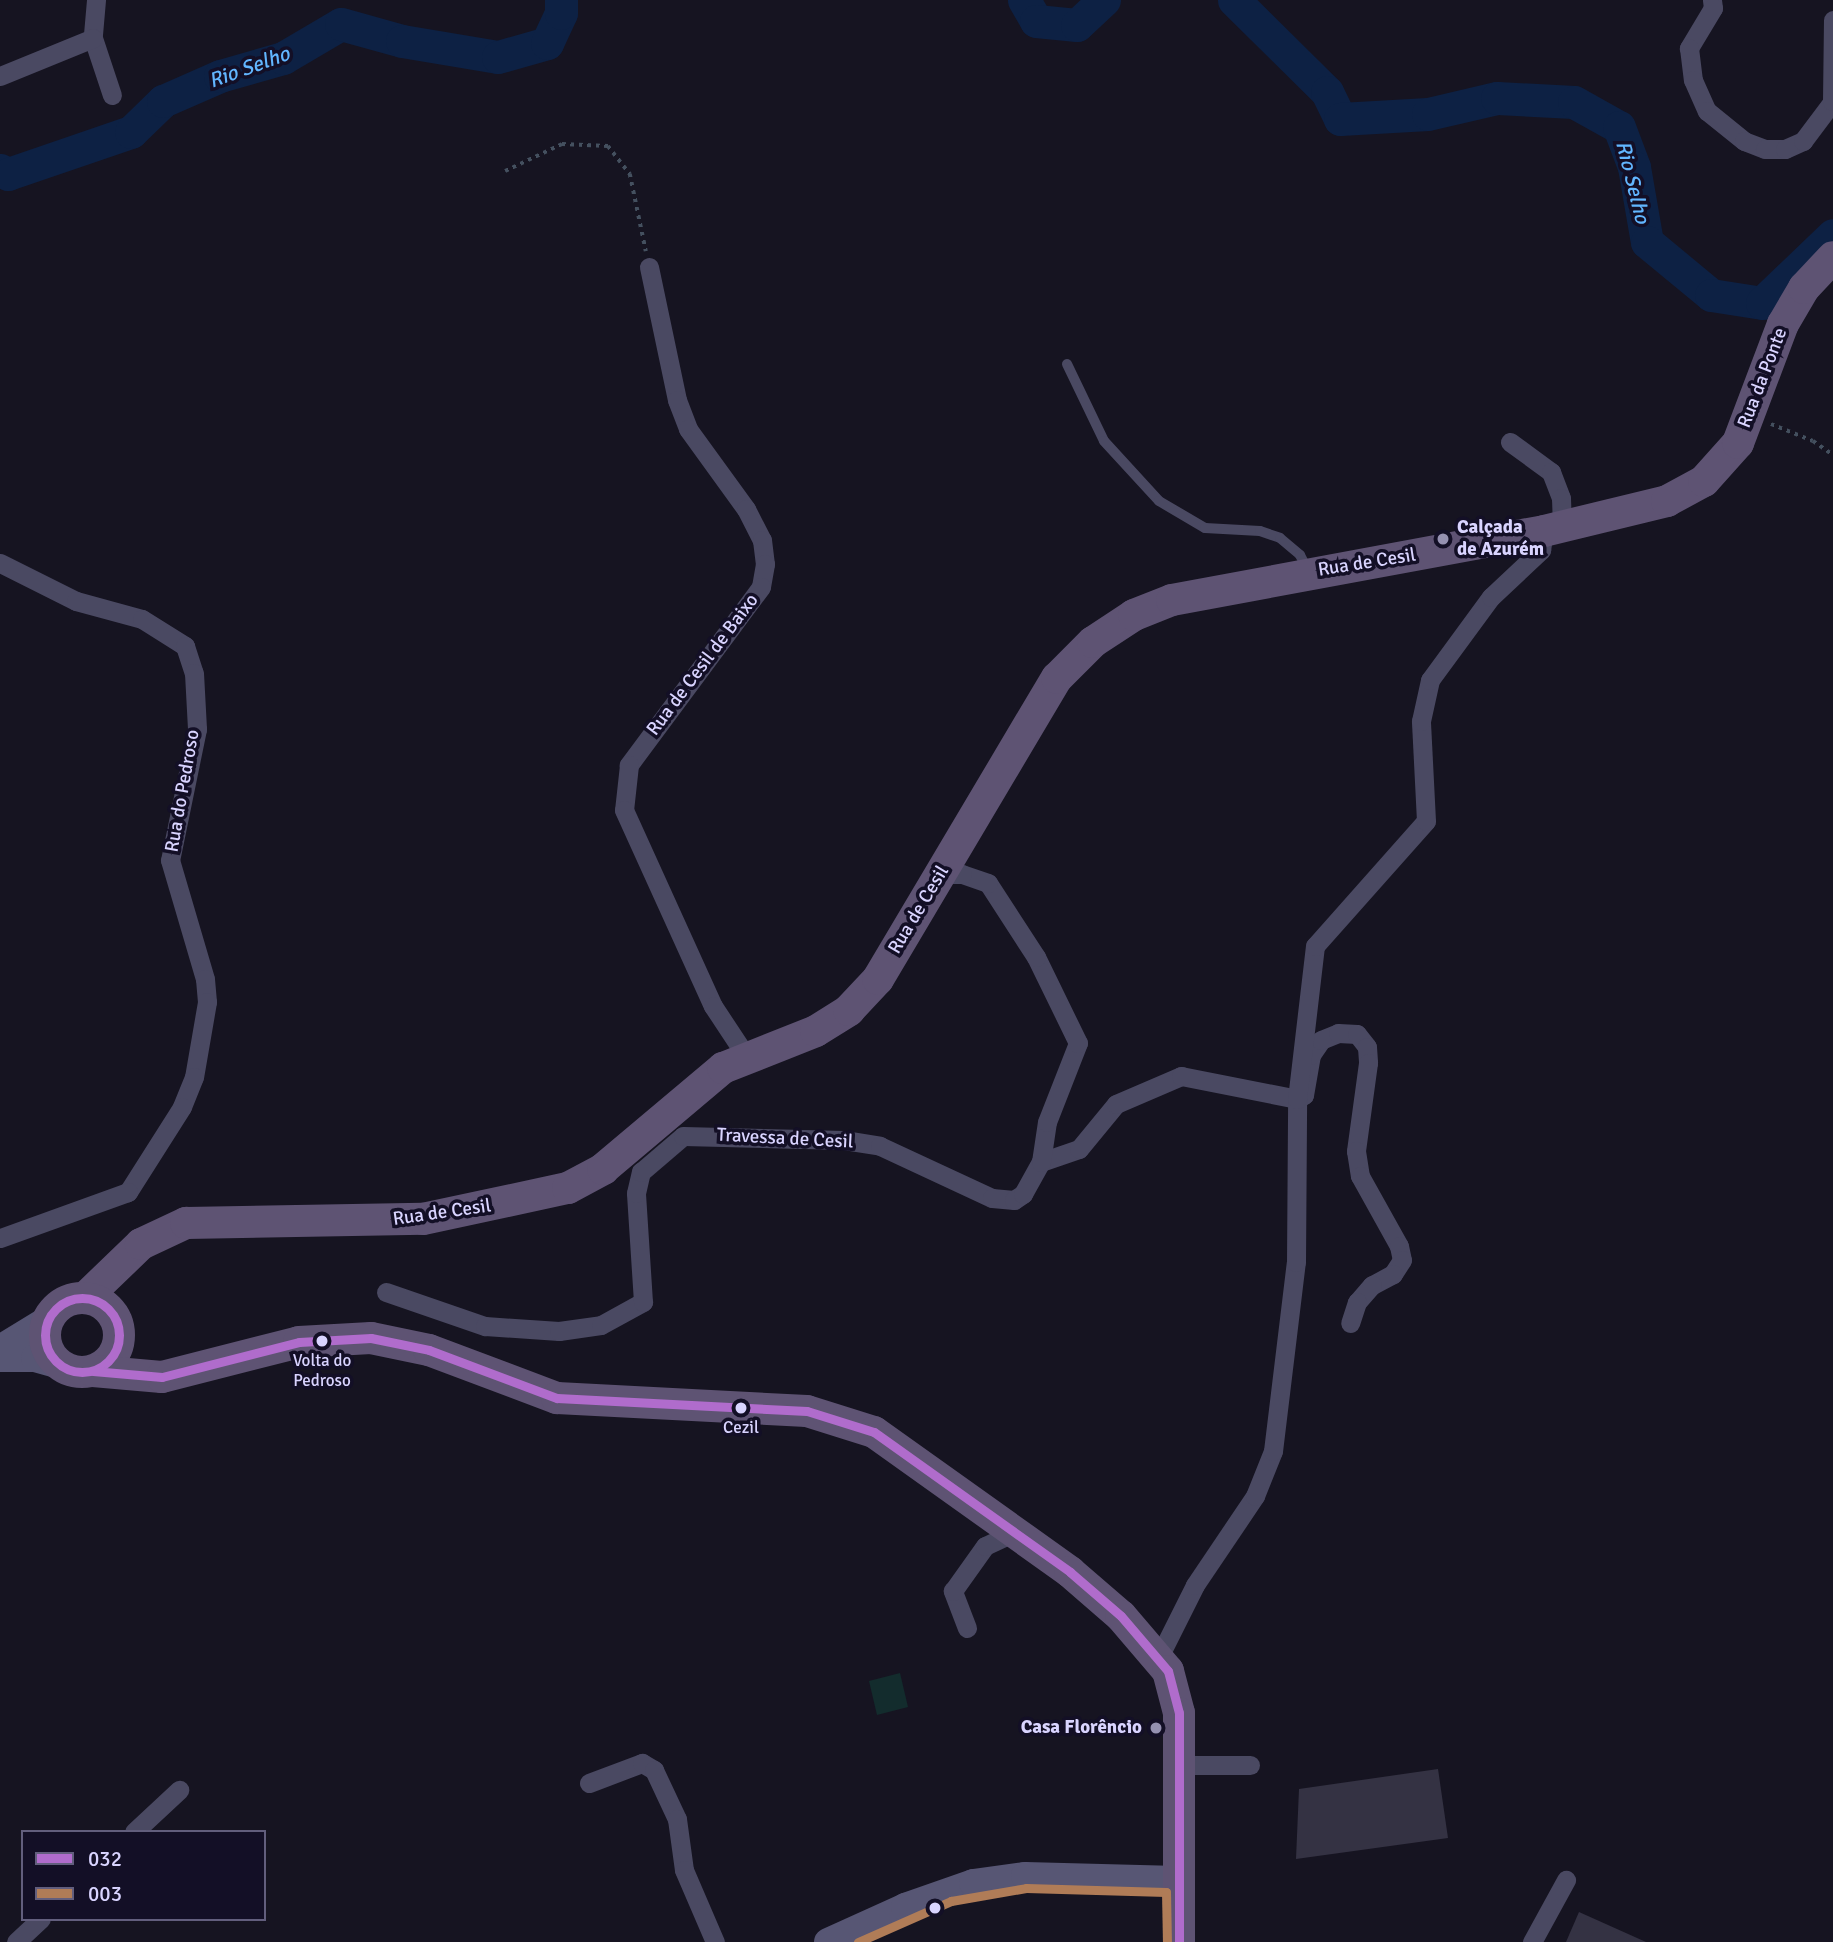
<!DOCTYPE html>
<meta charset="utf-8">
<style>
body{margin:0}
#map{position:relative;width:1833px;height:1942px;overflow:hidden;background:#161421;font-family:Signika,sans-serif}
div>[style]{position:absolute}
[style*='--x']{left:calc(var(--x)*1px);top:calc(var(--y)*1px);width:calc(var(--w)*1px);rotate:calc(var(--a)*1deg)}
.green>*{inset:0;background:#132c2d}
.river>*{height:33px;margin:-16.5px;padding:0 16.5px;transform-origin:16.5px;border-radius:16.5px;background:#0d2144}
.building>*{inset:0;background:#343243}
.path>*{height:3.5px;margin-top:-1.75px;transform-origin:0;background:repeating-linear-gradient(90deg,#44505f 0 3.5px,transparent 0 8.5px)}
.lane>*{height:10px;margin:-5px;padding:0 5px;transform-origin:5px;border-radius:5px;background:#4a4962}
.street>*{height:19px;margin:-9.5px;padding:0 9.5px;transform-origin:9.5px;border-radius:9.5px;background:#4a4962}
.secondary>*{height:28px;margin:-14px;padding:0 14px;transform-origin:14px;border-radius:14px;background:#575674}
.primary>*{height:32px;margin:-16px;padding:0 16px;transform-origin:16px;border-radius:16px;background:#5e5373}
.primary>.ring{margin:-16px;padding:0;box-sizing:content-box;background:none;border:32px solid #5e5373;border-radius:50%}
.bus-1>*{height:9px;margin:-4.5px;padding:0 4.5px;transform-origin:4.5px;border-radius:4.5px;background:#b06ccc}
.bus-1>.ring{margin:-4.5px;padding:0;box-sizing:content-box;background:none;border:9px solid #b06ccc;border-radius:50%}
.bus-2>*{height:9px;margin:-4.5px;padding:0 4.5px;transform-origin:4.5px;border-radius:4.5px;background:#b07c57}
.dots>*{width:19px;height:19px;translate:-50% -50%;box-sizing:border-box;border:4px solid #130f26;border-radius:50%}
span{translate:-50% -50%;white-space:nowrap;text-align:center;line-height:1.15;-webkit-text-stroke:7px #130f26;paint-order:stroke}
.bus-label{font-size:17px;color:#d9d4ff}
.street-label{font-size:19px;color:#d9d4ff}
.poi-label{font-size:19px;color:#d9d4ff;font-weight:700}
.left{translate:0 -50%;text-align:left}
.right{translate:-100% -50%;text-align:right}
.water-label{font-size:21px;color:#62b6ff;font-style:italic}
.legend{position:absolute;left:21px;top:1830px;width:245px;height:91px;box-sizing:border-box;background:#130f26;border:2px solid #625e7d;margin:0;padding:9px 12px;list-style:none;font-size:21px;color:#d9d4ff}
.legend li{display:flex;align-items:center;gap:14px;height:35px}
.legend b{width:35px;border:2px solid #625e7d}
</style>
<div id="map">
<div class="green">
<div style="clip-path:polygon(900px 1673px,908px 1707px,877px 1715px,869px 1681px)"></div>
</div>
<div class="river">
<div style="--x:1024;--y:0;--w:24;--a:60"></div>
<div style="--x:1036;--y:21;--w:41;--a:5.6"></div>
<div style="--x:1077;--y:25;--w:37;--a:-43"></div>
<div style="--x:1234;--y:0;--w:131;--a:44.7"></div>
<div style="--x:1327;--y:92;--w:30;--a:64"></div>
<div style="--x:1340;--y:119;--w:88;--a:-3.3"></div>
<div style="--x:1428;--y:114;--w:71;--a:-13.1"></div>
<div style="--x:1497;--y:98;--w:77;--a:3"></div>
<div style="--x:1574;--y:102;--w:51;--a:29.1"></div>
<div style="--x:1619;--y:127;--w:43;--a:69.4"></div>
<div style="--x:1634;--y:167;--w:76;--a:80.2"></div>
<div style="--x:1647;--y:242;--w:83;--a:39.6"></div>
<div style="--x:1711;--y:295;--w:52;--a:8.9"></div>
<div style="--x:1762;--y:303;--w:98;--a:-43.8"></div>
<div style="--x:0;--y:170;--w:9;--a:27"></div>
<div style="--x:8;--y:174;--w:130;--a:-18.9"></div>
<div style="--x:131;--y:132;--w:45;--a:-44.1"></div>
<div style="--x:163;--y:101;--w:62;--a:-23.7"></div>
<div style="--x:220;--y:76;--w:66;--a:-15.9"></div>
<div style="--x:283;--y:58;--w:67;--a:-30.4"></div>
<div style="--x:341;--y:24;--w:63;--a:15.6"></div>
<div style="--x:402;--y:41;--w:97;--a:9.5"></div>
<div style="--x:498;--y:57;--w:51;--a:-15.9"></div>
<div style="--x:547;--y:43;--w:33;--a:-65"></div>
<div style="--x:561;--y:13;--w:13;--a:-90"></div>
</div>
<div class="building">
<div style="clip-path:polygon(1438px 1769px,1448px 1838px,1296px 1859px,1299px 1789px)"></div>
<div style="clip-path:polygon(1579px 1912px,1646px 1942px,1566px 1942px)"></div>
</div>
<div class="path">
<div style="--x:505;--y:171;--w:63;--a:-25.3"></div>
<div style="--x:562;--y:144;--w:46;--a:2.5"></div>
<div style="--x:608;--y:146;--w:36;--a:52"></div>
<div style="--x:630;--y:174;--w:79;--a:78.3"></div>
<div style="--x:1771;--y:424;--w:45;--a:22"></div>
<div style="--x:1813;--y:441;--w:24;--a:35"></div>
</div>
<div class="lane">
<div style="--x:1067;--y:364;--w:85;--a:64.3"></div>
<div style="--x:1104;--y:441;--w:81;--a:47.5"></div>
<div style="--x:1159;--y:501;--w:53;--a:30.4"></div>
<div style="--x:1205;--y:528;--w:55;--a:3.1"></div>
<div style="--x:1260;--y:531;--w:21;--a:19"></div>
<div style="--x:1280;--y:538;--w:26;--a:40"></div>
<div style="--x:1300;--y:555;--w:16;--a:63"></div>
</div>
<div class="street">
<div style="--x:96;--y:0;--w:38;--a:95"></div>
<div style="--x:93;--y:38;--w:60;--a:71.6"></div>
<div style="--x:1712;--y:0;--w:8;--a:83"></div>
<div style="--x:1713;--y:8;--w:47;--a:121"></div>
<div style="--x:1689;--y:48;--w:32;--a:83"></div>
<div style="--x:1693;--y:80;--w:34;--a:66"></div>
<div style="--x:1707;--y:111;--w:48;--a:39"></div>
<div style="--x:1744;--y:141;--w:22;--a:21"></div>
<div style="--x:1765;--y:149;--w:20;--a:0"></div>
<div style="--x:1785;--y:149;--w:20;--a:-24"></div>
<div style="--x:1803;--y:141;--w:50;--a:-53.1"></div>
<div style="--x:0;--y:76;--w:100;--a:-22.2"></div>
<div style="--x:1832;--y:101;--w:81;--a:-89.3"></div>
<div style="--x:649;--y:267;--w:136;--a:78.1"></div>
<div style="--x:677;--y:400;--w:31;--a:69"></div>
<div style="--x:688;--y:429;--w:99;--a:54.1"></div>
<div style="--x:746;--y:509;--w:35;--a:63"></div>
<div style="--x:762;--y:540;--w:24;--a:83"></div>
<div style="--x:765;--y:564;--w:23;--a:100"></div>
<div style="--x:761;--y:587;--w:222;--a:126.6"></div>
<div style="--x:629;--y:765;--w:45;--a:96.3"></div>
<div style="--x:624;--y:810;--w:215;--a:65.6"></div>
<div style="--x:713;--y:1006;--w:60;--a:56.6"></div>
<div style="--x:1510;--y:442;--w:51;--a:36.2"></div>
<div style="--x:1551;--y:472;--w:28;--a:69"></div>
<div style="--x:1561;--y:498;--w:29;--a:88"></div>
<div style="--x:0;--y:563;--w:85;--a:26.6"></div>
<div style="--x:76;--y:601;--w:68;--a:15.3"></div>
<div style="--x:142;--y:619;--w:51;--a:32.1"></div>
<div style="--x:185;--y:646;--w:28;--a:72"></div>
<div style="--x:194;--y:673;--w:56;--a:86.9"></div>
<div style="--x:197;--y:729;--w:134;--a:101.6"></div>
<div style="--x:170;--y:860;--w:124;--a:73.6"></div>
<div style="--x:205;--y:979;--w:23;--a:85"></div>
<div style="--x:207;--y:1002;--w:76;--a:99.8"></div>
<div style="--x:194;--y:1077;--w:32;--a:112"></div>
<div style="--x:182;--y:1107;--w:101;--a:122.4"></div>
<div style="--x:128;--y:1192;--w:136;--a:160.2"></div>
<div style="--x:1041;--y:1162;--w:40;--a:-18.9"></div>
<div style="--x:1079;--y:1149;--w:58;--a:-50.6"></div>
<div style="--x:1116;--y:1104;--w:71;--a:-23.3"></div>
<div style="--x:1181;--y:1076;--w:118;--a:11.2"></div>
<div style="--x:1297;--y:1099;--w:8;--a:-30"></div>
<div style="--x:1304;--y:1095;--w:41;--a:-80.1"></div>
<div style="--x:1311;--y:1055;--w:18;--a:-56"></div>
<div style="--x:1321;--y:1040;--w:18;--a:-22"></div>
<div style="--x:1338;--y:1033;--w:19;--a:3"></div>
<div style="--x:1357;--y:1034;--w:16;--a:52"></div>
<div style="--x:1367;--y:1047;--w:16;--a:86"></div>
<div style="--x:1368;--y:1063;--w:89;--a:97.8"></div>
<div style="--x:1356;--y:1151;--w:25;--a:81"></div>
<div style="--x:1360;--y:1176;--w:80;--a:60.9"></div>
<div style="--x:1399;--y:1246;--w:14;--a:78"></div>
<div style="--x:1402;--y:1260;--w:17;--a:123"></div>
<div style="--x:1393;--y:1274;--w:24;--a:152"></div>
<div style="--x:1372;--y:1285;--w:23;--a:131"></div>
<div style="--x:1357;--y:1302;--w:22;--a:108"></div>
<div style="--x:386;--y:1292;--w:105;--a:19"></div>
<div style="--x:485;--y:1326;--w:74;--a:3.9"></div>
<div style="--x:559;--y:1331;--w:42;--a:-8.1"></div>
<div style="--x:601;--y:1325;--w:48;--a:-28.7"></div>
<div style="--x:643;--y:1302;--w:109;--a:-93.7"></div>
<div style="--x:636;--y:1193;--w:22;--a:-77"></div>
<div style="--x:641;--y:1172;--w:55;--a:-40.6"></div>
<div style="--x:683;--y:1136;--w:161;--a:1.4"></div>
<div style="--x:844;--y:1140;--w:36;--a:9"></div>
<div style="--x:880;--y:1146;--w:123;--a:24.9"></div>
<div style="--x:992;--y:1198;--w:22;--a:5"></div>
<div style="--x:1014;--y:1200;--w:11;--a:-34"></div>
<div style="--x:1023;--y:1194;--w:37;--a:-61"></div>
<div style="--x:1041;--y:1162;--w:40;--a:-81.5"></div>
<div style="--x:1047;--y:1122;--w:85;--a:-68.6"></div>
<div style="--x:1078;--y:1043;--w:96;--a:-116"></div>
<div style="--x:1036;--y:957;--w:88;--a:-123"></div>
<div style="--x:988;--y:883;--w:28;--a:-161"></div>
<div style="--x:962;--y:874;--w:22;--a:180"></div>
<div style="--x:967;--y:1628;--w:40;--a:-111"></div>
<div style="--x:953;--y:1591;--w:55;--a:-54.6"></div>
<div style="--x:985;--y:1546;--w:33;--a:-25"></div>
<div style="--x:1159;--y:1657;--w:80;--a:-63.4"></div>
<div style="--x:1195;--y:1585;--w:107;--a:-56"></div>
<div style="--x:1255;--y:1496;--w:48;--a:-68.2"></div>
<div style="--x:1273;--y:1451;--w:190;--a:-83.1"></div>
<div style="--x:1296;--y:1262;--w:163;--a:-89.6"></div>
<div style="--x:1297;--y:1099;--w:154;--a:-83.3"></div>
<div style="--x:1315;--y:946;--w:167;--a:-48.4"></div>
<div style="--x:1426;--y:821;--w:100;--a:-92.9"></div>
<div style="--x:1421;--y:721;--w:42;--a:-77.6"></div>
<div style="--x:1430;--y:680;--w:103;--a:-53.7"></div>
<div style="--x:1491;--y:597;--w:69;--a:-43.2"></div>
<div style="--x:1541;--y:550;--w:19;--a:-81"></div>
<div style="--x:1180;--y:1765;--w:70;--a:0"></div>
<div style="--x:589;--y:1783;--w:57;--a:-20.7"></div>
<div style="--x:642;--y:1763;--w:14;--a:30"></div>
<div style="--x:654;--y:1770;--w:54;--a:64.9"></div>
<div style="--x:677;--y:1819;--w:51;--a:82.2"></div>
<div style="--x:684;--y:1870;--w:78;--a:66.7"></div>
<div style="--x:134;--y:1832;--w:62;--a:-43"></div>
<div style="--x:16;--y:1942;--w:34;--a:-43"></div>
<div style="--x:1532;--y:1942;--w:71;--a:-61.3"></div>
</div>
<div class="secondary">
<div style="--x:0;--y:1349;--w:57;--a:-31.5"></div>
<div style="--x:0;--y:1358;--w:35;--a:0"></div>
<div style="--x:35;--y:1358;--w:26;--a:16"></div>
<div style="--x:828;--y:1942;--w:85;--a:-24.4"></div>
<div style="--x:905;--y:1907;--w:72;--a:-19.4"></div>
<div style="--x:973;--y:1883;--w:52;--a:-7.7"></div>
<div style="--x:1025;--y:1876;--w:153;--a:1.5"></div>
</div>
<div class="primary">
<div style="--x:86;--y:1297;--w:76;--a:-43.9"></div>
<div style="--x:141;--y:1244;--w:50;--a:-25"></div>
<div style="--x:186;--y:1223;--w:237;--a:-1"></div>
<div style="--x:423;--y:1219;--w:148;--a:-12.1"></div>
<div style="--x:568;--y:1188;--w:40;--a:-28"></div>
<div style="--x:603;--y:1169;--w:157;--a:-40.1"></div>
<div style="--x:723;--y:1068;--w:100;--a:-21.7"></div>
<div style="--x:816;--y:1031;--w:39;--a:-32"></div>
<div style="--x:849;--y:1010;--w:42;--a:-46.9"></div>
<div style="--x:878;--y:979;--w:350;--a:-59.3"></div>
<div style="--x:1057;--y:678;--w:51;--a:-45"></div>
<div style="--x:1093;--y:642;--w:49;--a:-33.4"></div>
<div style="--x:1134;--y:615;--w:41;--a:-21.5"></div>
<div style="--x:1172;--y:600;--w:378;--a:-10.5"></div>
<div style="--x:1544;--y:531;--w:127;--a:-13.7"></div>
<div style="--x:1667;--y:501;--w:42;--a:-28.4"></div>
<div style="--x:1704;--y:481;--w:51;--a:-48.2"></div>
<div style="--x:1738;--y:443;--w:127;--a:-69.3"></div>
<div style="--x:1783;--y:324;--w:42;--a:-59.7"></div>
<div style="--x:1804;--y:288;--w:42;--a:-46.9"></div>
<div class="ring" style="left:45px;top:1298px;width:42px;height:42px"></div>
<div style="--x:93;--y:1371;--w:69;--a:5"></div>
<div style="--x:162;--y:1377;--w:141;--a:-14.3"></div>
<div style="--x:299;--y:1342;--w:72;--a:-3.2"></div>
<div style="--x:371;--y:1338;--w:59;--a:11.7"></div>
<div style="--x:429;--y:1350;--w:137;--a:20.6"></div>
<div style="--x:557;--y:1398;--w:250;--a:3"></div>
<div style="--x:807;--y:1411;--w:70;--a:17.4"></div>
<div style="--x:874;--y:1432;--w:241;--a:35.5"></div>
<div style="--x:1070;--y:1572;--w:67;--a:40.8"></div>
<div style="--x:1121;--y:1616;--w:72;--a:49.5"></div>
<div style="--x:1168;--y:1671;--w:43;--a:75.3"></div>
<div style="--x:1179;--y:1713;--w:229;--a:90"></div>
</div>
<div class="bus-1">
<div class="ring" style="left:45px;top:1298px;width:65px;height:65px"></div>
<div style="--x:93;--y:1371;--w:69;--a:5"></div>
<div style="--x:162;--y:1377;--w:141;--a:-14.3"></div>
<div style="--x:299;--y:1342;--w:72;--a:-3.2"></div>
<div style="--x:371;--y:1338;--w:59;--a:11.7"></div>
<div style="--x:429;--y:1350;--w:137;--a:20.6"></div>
<div style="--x:557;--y:1398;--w:250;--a:3"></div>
<div style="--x:807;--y:1411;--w:70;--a:17.4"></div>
<div style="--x:874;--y:1432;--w:241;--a:35.5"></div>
<div style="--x:1070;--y:1572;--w:67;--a:40.8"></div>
<div style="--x:1121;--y:1616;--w:72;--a:49.5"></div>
<div style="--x:1168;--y:1671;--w:43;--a:75.3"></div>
<div style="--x:1179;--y:1713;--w:229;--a:90"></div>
</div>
<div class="bus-2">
<div style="--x:858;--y:1942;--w:102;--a:-23.8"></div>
<div style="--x:951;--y:1901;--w:76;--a:-9.8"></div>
<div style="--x:1026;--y:1888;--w:140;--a:1.6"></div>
<div style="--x:1166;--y:1892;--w:50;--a:88.9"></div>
</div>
<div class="dots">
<div style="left:1443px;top:539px;background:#9591b1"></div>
<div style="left:322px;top:1341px;background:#d9d4ff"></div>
<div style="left:741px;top:1408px;background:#d9d4ff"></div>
<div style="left:1156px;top:1728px;background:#9591b1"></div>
<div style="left:935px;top:1908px;background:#d9d4ff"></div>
</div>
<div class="bus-label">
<span style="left:322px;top:1371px">Volta do<br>Pedroso</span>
<span style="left:741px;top:1428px">Cezil</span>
</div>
<div class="street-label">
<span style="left:1763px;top:378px;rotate:-69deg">Rua da Ponte</span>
<span style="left:1367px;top:563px;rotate:-9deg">Rua de Cesil</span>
<span style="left:703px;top:665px;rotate:-53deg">Rua de Cesil de Baixo</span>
<span style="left:183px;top:791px;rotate:-80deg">Rua do Pedroso</span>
<span style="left:919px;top:910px;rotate:-59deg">Rua de Cesil</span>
<span style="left:785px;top:1139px;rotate:3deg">Travessa de Cesil</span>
<span style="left:442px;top:1213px;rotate:-8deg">Rua de Cesil</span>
</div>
<div class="poi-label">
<span class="left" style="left:1457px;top:539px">Calçada<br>de Azurém</span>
<span class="right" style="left:1142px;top:1728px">Casa Florêncio</span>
</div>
<div class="water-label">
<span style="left:249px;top:67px;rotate:-20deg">Rio Selho</span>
<span style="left:1633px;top:182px;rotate:76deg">Rio Selho</span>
</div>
<ul class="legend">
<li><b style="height:9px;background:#b06ccc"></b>032</li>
<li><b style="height:9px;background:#b07c57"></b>003</li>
</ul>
</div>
